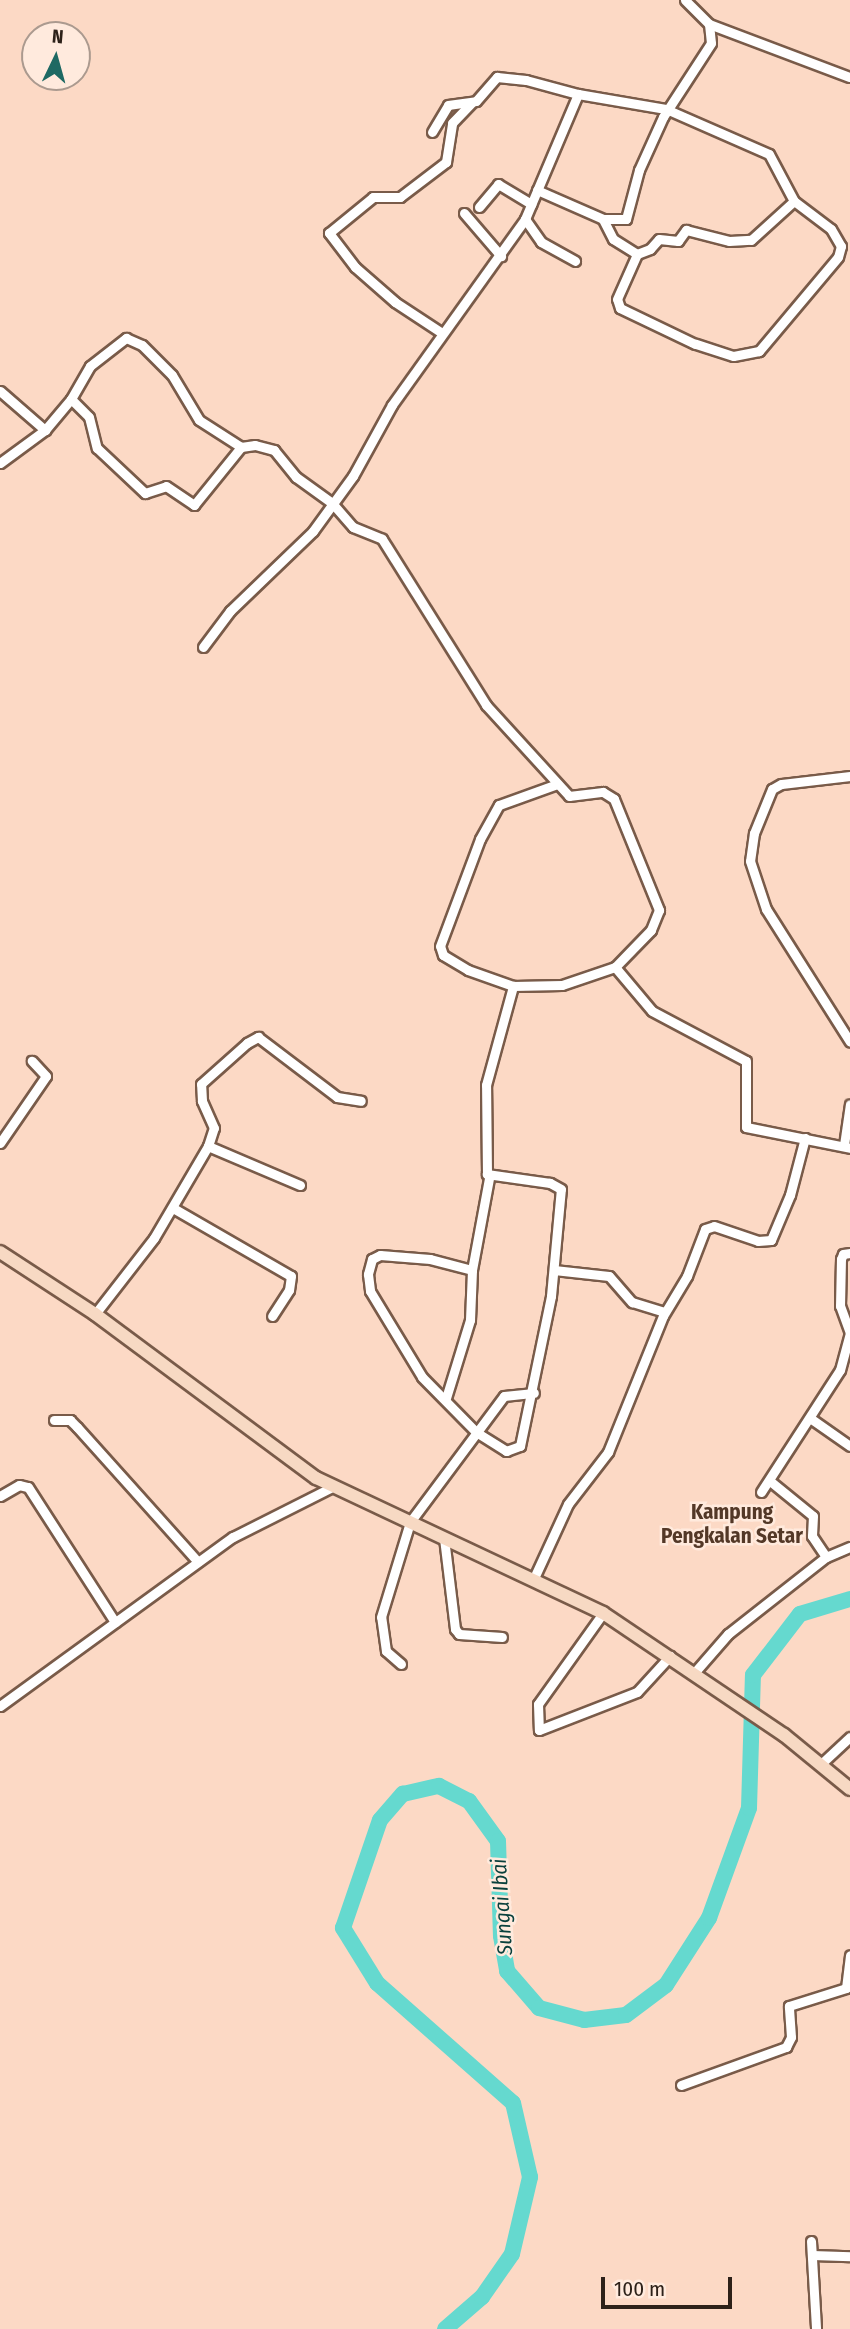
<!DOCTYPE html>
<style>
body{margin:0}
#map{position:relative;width:850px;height:2329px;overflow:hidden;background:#fcd9c5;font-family:"Fira Sans Condensed",sans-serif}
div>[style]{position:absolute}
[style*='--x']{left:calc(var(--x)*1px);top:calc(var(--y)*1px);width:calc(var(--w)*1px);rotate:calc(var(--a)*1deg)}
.river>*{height:16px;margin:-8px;padding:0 8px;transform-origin:8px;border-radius:8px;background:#65d9cf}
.roads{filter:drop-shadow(2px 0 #795b49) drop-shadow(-2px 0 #795b49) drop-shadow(0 2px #795b49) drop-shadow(0 -2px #795b49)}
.street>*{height:9px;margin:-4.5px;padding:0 4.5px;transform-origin:4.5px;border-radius:4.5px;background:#fff}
.secondary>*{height:12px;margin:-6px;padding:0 6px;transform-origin:6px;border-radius:6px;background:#f7d9c3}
span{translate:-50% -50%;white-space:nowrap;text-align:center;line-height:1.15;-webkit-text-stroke:5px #ffeadd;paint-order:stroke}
.neighbourhood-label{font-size:21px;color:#533827;font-weight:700}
.water-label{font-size:21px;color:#09403c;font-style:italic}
.north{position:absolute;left:21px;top:21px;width:70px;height:70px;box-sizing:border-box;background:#ffeadd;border:2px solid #ab9a8f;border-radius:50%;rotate:5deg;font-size:19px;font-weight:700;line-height:28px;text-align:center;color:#2d2119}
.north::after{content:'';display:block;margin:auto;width:24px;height:32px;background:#1e6963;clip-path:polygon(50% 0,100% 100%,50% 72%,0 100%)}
.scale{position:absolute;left:601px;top:2277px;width:131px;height:32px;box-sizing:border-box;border:4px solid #2d2119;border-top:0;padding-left:9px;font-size:21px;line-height:24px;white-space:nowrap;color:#2d2119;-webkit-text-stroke:5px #ffeadd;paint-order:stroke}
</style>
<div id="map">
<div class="river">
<div style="--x:445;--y:2329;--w:49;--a:-40.9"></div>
<div style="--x:482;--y:2297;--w:52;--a:-55.1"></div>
<div style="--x:512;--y:2254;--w:79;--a:-76.8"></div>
<div style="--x:530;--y:2177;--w:76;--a:-102.9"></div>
<div style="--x:513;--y:2103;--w:181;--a:-138.6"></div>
<div style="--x:377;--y:1983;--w:65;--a:-121.7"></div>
<div style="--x:343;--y:1928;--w:114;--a:-71.1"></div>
<div style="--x:380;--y:1820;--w:35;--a:-49"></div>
<div style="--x:403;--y:1794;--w:37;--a:-13"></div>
<div style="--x:439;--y:1786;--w:34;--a:27"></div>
<div style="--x:469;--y:1801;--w:49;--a:54.1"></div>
<div style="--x:498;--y:1841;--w:95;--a:88.2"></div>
<div style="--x:501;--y:1936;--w:36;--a:80"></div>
<div style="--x:507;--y:1971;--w:49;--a:49.1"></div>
<div style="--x:539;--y:2008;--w:47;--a:14.9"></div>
<div style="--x:584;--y:2020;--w:42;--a:-6.8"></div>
<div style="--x:626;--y:2015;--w:50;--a:-36.9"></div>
<div style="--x:666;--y:1985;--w:80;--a:-57.3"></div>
<div style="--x:709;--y:1918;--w:117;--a:-70"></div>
<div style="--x:749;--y:1808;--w:133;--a:-88.3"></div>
<div style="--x:753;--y:1675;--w:77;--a:-52.4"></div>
<div style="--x:800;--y:1614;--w:52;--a:-16.7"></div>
</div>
<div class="roads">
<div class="street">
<div style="--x:685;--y:0;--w:34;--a:45"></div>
<div style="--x:709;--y:24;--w:150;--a:20.7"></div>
<div style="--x:432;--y:132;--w:31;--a:-59"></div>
<div style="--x:448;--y:105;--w:28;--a:-8"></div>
<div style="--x:476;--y:101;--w:32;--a:-49"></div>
<div style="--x:497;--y:77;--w:29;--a:6"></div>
<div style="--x:526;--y:80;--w:54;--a:15.1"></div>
<div style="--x:537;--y:190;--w:72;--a:23.7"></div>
<div style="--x:603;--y:219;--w:23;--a:0"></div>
<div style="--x:626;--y:219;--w:51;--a:-75.1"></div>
<div style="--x:639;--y:170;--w:58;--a:-65.6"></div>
<div style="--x:663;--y:117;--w:88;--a:-57"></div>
<div style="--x:711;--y:43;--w:19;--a:-96"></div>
<div style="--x:479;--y:207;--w:30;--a:-50"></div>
<div style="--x:498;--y:184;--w:39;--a:31"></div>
<div style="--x:464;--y:213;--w:57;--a:49.3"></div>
<div style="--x:525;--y:219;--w:28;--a:55"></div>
<div style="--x:541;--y:242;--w:39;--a:29"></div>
<div style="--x:637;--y:254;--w:14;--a:-21"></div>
<div style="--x:650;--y:249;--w:13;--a:-48"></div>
<div style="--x:659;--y:239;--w:19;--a:6"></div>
<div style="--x:678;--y:241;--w:14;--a:-54"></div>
<div style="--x:686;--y:230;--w:44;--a:14.3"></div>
<div style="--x:729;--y:241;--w:22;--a:-3"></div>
<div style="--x:751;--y:240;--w:58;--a:-42.2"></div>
<div style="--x:442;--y:333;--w:56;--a:-146.6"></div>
<div style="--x:395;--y:302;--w:53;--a:-138.8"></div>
<div style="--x:355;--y:267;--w:43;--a:-127.4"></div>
<div style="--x:329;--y:233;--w:57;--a:-39.3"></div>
<div style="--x:373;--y:197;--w:27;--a:0"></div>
<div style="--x:400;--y:197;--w:58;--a:-37.3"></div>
<div style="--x:446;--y:162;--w:39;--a:-81"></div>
<div style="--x:452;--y:123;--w:29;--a:-46"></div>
<div style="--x:0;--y:391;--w:60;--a:40.9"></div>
<div style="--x:71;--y:399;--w:25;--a:45"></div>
<div style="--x:89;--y:417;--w:32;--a:76"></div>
<div style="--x:97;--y:448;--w:66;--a:43.2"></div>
<div style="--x:145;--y:493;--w:22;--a:-18"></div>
<div style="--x:166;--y:486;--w:34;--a:34"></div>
<div style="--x:194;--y:505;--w:75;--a:-51"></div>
<div style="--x:0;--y:463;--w:56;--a:-36.3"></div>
<div style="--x:45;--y:430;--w:40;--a:-50"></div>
<div style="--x:71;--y:399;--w:38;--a:-60"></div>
<div style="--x:90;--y:366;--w:46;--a:-37.9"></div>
<div style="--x:126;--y:338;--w:17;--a:24"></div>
<div style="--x:142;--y:345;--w:42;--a:45"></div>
<div style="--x:172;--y:375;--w:52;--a:59"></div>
<div style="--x:199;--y:420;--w:50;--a:32.7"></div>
<div style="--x:241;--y:447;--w:14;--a:-8"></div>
<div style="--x:255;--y:445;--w:20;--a:15"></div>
<div style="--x:274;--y:450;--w:35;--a:51"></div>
<div style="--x:296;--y:477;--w:44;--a:35.8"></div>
<div style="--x:332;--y:503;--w:32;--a:49"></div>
<div style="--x:353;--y:527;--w:31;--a:22"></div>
<div style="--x:382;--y:539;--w:196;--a:57.9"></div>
<div style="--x:486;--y:705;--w:123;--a:47.6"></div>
<div style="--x:569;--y:796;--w:34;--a:-7"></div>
<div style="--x:603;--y:792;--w:13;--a:32"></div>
<div style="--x:614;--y:799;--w:120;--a:67.9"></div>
<div style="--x:659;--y:910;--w:22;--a:112"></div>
<div style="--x:651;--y:930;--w:52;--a:134.2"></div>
<div style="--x:203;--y:647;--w:45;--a:-53.1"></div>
<div style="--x:230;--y:611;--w:115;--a:-43.9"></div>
<div style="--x:313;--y:531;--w:68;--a:-54"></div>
<div style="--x:353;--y:476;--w:81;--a:-61.2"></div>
<div style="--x:392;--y:405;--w:229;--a:-54.4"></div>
<div style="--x:525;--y:219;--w:136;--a:-67"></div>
<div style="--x:578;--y:94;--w:89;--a:9.7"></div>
<div style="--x:666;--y:109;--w:112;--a:23.6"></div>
<div style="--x:769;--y:154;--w:53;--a:62"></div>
<div style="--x:794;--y:201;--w:46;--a:37.1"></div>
<div style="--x:831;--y:229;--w:20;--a:60"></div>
<div style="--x:841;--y:246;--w:11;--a:105"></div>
<div style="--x:838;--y:257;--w:123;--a:130"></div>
<div style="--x:759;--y:351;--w:26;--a:169"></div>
<div style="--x:733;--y:356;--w:40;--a:-162"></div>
<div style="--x:695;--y:344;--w:83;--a:-154.4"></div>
<div style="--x:620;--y:308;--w:9;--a:-108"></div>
<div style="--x:617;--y:299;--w:49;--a:-66"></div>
<div style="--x:637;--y:254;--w:28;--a:-148"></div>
<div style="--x:613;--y:239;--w:22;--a:-117"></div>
<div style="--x:850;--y:776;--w:69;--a:173.4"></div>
<div style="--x:781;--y:784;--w:10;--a:151"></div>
<div style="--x:772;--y:789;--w:48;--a:112.2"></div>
<div style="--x:754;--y:833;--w:28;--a:98"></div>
<div style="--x:750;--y:861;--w:51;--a:71.6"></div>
<div style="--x:766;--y:909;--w:157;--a:57.7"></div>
<div style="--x:513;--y:986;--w:48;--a:-160.4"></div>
<div style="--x:468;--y:970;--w:29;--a:-149"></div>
<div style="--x:443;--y:955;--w:9;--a:-108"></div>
<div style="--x:440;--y:946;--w:114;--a:-69.5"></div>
<div style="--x:480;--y:839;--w:39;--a:-61"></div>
<div style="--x:499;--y:805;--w:62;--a:-19.9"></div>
<div style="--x:0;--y:1143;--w:81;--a:-55.5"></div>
<div style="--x:46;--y:1076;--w:21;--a:-133"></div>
<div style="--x:844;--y:1145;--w:41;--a:-81.7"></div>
<div style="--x:208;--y:1146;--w:100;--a:23"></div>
<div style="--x:173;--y:1208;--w:136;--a:30"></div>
<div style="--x:291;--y:1276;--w:14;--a:98"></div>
<div style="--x:289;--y:1290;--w:31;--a:123"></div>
<div style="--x:472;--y:1270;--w:94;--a:-79.5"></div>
<div style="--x:554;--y:1270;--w:55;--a:6.2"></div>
<div style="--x:609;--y:1276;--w:35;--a:49"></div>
<div style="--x:632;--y:1302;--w:34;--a:17"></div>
<div style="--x:95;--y:1314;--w:96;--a:-52.2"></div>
<div style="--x:154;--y:1238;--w:107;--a:-59.6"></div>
<div style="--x:208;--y:1146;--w:19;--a:-72"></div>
<div style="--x:214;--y:1128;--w:30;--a:-114"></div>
<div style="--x:202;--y:1101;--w:17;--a:-93"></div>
<div style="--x:201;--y:1084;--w:62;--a:-41.7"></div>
<div style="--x:247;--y:1043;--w:13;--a:-29"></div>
<div style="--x:258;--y:1037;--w:99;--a:37.2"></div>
<div style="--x:337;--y:1097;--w:24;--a:9"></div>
<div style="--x:446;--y:1398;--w:82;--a:-72.9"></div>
<div style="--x:470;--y:1320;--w:50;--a:-87.7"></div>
<div style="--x:472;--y:1270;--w:43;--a:-165.3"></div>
<div style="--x:430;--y:1259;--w:50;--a:-175.4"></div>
<div style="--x:380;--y:1255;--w:9;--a:153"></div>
<div style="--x:372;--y:1259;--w:16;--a:105"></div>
<div style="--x:368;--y:1274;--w:17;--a:83"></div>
<div style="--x:370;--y:1291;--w:100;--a:58.8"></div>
<div style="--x:422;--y:1377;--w:77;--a:45.5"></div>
<div style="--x:476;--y:1432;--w:36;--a:32"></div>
<div style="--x:506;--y:1451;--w:15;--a:-20"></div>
<div style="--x:520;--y:1446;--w:153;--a:-78.3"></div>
<div style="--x:551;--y:1296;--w:107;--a:-84.7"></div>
<div style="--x:561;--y:1189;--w:13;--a:-151"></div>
<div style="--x:550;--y:1183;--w:64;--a:-171.9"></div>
<div style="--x:487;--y:1174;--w:89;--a:-90.6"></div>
<div style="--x:486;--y:1085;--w:103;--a:-74.7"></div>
<div style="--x:513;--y:986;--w:49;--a:-1.2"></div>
<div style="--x:562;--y:985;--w:56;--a:-18.8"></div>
<div style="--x:615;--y:967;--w:57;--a:49.9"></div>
<div style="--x:652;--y:1011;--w:106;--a:28"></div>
<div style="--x:746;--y:1061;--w:66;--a:90"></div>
<div style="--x:746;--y:1127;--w:106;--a:11.4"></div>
<div style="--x:810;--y:1418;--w:49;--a:35"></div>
<div style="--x:54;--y:1420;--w:16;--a:0"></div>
<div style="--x:70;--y:1420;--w:10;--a:45"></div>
<div style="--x:77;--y:1427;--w:181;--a:48.1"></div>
<div style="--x:770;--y:1481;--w:55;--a:39.1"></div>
<div style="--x:813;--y:1516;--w:20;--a:93"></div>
<div style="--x:812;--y:1536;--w:25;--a:56"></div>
<div style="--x:761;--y:1492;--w:145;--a:-57.1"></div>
<div style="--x:840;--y:1370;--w:38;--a:-75"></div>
<div style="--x:850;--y:1333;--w:29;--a:-110"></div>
<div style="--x:840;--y:1306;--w:47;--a:-88.8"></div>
<div style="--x:841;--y:1259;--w:5;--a:-68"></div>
<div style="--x:843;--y:1254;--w:7;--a:-8"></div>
<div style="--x:0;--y:1496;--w:22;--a:-30"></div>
<div style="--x:19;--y:1485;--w:9;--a:13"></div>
<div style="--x:28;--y:1487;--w:161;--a:57.2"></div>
<div style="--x:444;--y:1538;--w:92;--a:83.1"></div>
<div style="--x:455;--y:1629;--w:6;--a:51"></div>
<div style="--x:459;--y:1634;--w:43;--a:4"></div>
<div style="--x:534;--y:1578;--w:81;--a:-65.3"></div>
<div style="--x:568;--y:1504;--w:66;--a:-52.4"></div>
<div style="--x:608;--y:1452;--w:147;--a:-68"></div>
<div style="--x:663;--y:1316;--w:47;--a:-59"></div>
<div style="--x:687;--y:1276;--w:50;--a:-69"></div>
<div style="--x:705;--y:1229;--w:9;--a:-18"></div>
<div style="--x:714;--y:1226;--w:46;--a:18.8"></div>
<div style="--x:758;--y:1241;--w:13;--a:-4"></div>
<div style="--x:771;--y:1240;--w:49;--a:-67.1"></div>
<div style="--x:790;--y:1195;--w:59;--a:-75.3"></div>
<div style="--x:603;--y:1613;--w:112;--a:125.5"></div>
<div style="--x:538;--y:1704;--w:26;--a:88"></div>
<div style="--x:539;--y:1730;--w:105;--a:-21.2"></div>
<div style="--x:637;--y:1692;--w:49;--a:-47.5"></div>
<div style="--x:401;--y:1664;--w:20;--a:-139"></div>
<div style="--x:386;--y:1651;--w:34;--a:-98"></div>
<div style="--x:381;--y:1617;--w:99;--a:-73"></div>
<div style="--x:410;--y:1522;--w:157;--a:-53.3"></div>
<div style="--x:504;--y:1396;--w:30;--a:-6"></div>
<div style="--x:694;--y:1673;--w:52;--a:-48.9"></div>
<div style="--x:728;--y:1634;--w:125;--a:-38.2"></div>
<div style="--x:826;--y:1557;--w:26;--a:-23"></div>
<div style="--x:0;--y:1706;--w:288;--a:-36"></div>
<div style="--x:233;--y:1537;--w:111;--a:-26.8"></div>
<div style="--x:822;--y:1763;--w:38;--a:-43"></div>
<div style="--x:681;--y:2085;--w:112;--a:-19.9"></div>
<div style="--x:786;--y:2047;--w:11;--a:-63"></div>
<div style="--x:791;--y:2037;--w:31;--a:-94"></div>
<div style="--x:789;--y:2006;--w:60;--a:-17.5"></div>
<div style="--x:846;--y:1988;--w:33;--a:-83"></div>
<div style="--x:811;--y:2241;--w:88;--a:86.7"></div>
<div style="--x:812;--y:2255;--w:38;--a:2"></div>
</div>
<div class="secondary">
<div style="--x:0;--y:1252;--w:113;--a:33.1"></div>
<div style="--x:95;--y:1314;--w:275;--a:36.6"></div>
<div style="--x:316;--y:1478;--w:317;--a:25.2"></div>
<div style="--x:603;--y:1613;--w:218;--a:34"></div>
<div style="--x:784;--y:1735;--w:85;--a:39.3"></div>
</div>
</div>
<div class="neighbourhood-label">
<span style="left:732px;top:1524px">Kampung<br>Pengkalan Setar</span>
</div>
<div class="water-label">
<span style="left:502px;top:1907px;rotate:-94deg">Sungai Ibai</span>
</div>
<div class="north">N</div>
<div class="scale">100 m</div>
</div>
